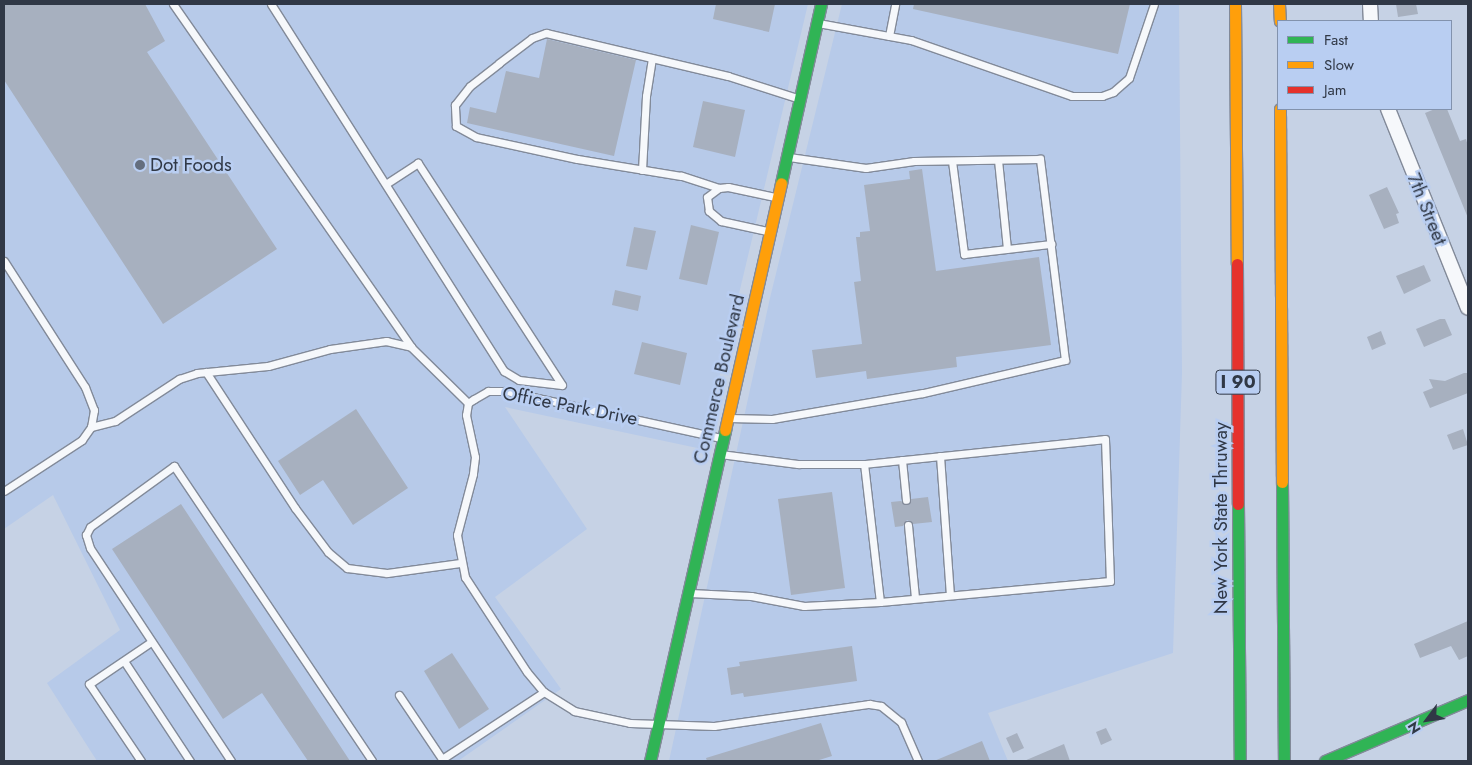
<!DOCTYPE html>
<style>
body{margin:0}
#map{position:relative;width:1472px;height:765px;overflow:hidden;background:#c6d2e5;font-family:Jost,sans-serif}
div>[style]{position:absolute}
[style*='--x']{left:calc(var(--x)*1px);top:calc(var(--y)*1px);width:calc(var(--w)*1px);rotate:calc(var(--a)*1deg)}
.built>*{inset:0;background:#b7cae9}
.building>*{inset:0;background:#a7b0bf}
.roads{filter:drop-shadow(1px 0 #828a99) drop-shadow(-1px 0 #828a99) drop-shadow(0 1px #828a99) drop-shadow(0 -1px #828a99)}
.lane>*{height:7px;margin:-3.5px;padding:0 3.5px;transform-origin:3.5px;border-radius:3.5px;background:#f6f8fb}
.street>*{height:14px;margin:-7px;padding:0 7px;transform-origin:7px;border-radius:7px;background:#f6f8fb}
.fast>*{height:11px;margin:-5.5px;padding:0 5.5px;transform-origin:5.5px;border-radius:5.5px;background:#30b455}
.slow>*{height:11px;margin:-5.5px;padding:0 5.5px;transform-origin:5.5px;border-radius:5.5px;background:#ff9f0a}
.jam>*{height:11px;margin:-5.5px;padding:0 5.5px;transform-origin:5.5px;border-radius:5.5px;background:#e5322d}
.dots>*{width:14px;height:14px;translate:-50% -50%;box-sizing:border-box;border:2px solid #b9cef2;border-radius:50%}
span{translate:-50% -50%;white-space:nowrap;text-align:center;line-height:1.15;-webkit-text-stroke:5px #b9cef2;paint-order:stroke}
.shield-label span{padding:1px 4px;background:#b9cef2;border:1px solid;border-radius:4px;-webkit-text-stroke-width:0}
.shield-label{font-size:18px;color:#303846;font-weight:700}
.poi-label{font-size:19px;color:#303846}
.left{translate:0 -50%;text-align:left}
.street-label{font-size:19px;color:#303846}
.frame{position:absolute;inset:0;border:5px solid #303846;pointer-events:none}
.legend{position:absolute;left:1277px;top:20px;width:175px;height:90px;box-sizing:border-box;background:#b9cef2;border:1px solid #8292ad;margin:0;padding:6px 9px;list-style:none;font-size:15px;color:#303846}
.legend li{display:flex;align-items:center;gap:10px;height:25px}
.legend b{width:25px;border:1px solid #8292ad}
.north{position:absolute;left:1402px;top:695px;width:50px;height:50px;-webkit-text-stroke:4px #b9cef2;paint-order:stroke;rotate:239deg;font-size:14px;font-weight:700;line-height:20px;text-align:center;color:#303846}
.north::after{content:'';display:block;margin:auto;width:18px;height:22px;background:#303846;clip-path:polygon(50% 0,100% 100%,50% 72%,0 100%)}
</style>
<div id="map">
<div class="built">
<div style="clip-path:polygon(4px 4px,808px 4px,702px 449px,505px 407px,587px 529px,495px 597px,561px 689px,458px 761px,97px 761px,47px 683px,120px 630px,53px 495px,4px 529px)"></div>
<div style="clip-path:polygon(842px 4px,1179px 4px,1182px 373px,1173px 653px,988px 713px,1008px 761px,669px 761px,770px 298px)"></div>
</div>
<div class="building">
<div style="clip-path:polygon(4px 4px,145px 4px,165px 41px,147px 52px,277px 249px,163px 324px,4px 80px)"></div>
<div style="clip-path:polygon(716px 4px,775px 4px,769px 32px,713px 19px)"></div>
<div style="clip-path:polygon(914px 4px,1130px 4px,1118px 54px,913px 9px)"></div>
<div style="clip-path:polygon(1396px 4px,1416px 4px,1418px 14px,1398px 17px)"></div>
<div style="clip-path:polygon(547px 39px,636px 60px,614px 156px,467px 123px,470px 107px,496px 113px,506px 71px,539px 78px)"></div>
<div style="clip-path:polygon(703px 101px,745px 110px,735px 157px,693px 147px)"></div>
<div style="clip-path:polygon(1435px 109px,1447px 109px,1460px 141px,1466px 139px,1468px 146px,1468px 218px,1425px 113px)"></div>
<div style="clip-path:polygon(922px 169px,936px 271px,1039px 257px,1051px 345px,956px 357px,957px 367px,867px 379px,866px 371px,816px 378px,812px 350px,862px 344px,854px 282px,861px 281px,856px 237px,860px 237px,860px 232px,870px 231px,864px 185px,910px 179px,909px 171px)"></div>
<div style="clip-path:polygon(1387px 187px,1399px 213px,1396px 214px,1399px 223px,1384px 229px,1369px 195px)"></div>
<div style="clip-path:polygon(691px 225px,719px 232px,707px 285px,679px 279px)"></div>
<div style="clip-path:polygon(634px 227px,656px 231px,647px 270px,626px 266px)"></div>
<div style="clip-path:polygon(1424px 265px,1431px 281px,1404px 294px,1396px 276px)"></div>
<div style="clip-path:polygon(615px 290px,641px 296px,638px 311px,612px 305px)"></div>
<div style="clip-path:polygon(1440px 319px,1445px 319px,1452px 335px,1424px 347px,1416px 329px)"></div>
<div style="clip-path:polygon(1381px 331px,1386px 344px,1372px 350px,1367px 337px)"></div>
<div style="clip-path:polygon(642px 342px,687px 353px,680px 385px,634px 374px)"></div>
<div style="clip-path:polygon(1464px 373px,1468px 373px,1468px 393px,1430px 408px,1423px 392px,1433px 388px,1429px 379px,1445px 381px)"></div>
<div style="clip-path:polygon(356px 409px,408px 488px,353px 525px,323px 480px,300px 495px,278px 461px)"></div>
<div style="clip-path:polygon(1463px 429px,1468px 445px,1453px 450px,1447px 435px)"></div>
<div style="clip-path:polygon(832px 492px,845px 588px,791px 595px,778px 499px)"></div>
<div style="clip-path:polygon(928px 497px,932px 522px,913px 524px,907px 520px,903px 526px,895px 527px,891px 502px,901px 501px,907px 505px,911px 499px)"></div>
<div style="clip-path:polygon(181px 504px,350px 761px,308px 761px,262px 693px,223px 719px,112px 549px)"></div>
<div style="clip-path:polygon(1468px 621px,1468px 656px,1459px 660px,1451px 646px,1420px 658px,1414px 644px)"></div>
<div style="clip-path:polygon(852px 646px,857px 681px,744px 697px,743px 693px,731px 695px,727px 668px,740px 666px,739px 662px)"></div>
<div style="clip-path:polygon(452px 653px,489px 709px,459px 729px,424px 671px)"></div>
<div style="clip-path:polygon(821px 723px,832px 756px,816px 761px,707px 761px,706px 758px)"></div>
<div style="clip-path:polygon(1106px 728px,1112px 740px,1101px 745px,1096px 732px)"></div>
<div style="clip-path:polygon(1017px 733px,1024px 748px,1013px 753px,1006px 738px)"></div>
<div style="clip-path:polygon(982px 741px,990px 761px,934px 761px)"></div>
<div style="clip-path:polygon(1064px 744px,1070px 761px,1024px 761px)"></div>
</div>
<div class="roads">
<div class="lane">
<div style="--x:173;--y:4;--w:417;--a:55.2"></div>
<div style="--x:271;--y:4;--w:435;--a:57.6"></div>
<div style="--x:504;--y:371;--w:17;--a:31"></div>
<div style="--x:519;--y:380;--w:43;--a:6.6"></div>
<div style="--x:562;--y:385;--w:265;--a:-123"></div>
<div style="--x:418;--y:163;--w:38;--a:147"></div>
<div style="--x:818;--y:23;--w:95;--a:10.4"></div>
<div style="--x:911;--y:40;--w:170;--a:19.2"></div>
<div style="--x:1072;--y:96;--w:30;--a:0"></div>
<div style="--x:1102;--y:96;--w:12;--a:-20"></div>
<div style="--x:1113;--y:92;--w:21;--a:-41"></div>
<div style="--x:1129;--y:78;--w:78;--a:-71.3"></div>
<div style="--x:889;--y:36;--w:33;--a:-79"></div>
<div style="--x:998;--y:160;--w:89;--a:84.2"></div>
<div style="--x:952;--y:161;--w:94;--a:82.6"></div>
<div style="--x:964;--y:254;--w:88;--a:-6.6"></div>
<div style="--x:642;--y:170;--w:74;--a:-86.9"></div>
<div style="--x:646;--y:96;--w:38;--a:-81"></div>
<div style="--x:719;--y:188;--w:40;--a:-162"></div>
<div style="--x:681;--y:176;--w:105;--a:-170.7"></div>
<div style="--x:577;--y:159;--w:103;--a:-167.7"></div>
<div style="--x:476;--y:137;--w:23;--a:-151"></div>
<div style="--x:456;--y:126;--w:21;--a:-93"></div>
<div style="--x:455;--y:105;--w:24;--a:-52"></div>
<div style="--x:470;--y:86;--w:37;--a:-38"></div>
<div style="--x:499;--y:63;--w:41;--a:-37.1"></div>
<div style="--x:532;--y:38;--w:15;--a:-20"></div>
<div style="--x:546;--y:33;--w:187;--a:13.3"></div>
<div style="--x:728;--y:76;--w:72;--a:17.7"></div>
<div style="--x:767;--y:231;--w:47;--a:-167.7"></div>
<div style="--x:721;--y:221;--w:16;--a:-140"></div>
<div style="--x:709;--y:211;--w:14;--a:-98"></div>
<div style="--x:707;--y:197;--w:15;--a:-37"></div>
<div style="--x:719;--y:188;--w:9;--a:-6"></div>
<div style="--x:728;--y:187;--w:48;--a:12"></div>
<div style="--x:4;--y:261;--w:150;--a:57.3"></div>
<div style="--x:85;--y:387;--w:25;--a:69"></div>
<div style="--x:94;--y:410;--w:17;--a:100"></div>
<div style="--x:91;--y:427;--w:16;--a:125"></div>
<div style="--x:82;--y:440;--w:93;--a:146.8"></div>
<div style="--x:206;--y:372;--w:163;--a:56.8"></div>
<div style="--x:295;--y:508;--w:55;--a:53.1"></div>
<div style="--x:328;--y:552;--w:25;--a:40"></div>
<div style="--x:347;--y:568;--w:40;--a:7.1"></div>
<div style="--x:387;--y:573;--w:74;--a:-7.8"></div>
<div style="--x:729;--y:418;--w:43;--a:1.3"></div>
<div style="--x:772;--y:419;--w:153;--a:-9.8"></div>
<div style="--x:923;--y:393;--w:146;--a:-13.1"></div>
<div style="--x:1065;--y:360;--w:203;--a:-97.1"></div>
<div style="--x:1040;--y:159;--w:126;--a:179.1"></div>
<div style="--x:914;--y:161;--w:49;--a:171.7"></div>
<div style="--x:866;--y:168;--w:78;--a:-171.9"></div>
<div style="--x:91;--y:427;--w:25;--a:-14"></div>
<div style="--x:115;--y:421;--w:77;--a:-33.3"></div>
<div style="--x:179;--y:379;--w:19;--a:-18"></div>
<div style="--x:197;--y:373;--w:71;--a:-5.6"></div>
<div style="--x:268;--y:366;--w:64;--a:-15.3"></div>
<div style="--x:330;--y:349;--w:57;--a:-8.1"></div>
<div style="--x:386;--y:341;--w:26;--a:13"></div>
<div style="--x:411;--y:347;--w:80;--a:44.5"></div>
<div style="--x:721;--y:438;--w:221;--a:-167.7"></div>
<div style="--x:505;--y:391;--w:17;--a:180"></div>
<div style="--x:488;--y:391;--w:16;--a:150"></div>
<div style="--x:474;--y:399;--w:7;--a:146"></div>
<div style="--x:468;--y:403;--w:12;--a:99"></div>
<div style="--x:466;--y:415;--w:43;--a:77.9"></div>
<div style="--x:475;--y:457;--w:17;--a:97"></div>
<div style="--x:473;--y:474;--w:63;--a:104.7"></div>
<div style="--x:457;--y:535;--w:43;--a:79.2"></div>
<div style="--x:465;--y:577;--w:113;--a:56.9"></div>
<div style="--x:527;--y:672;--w:26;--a:50"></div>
<div style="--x:544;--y:692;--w:36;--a:32"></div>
<div style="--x:574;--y:711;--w:57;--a:12.1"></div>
<div style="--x:630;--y:723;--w:84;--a:2"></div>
<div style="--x:714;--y:726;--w:157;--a:-8.1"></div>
<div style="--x:869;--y:704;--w:12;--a:9"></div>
<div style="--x:881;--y:706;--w:26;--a:39"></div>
<div style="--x:901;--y:722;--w:43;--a:66.4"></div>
<div style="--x:940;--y:456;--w:139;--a:85.9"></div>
<div style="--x:902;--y:460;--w:40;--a:84.3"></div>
<div style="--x:864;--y:464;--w:242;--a:-5.9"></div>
<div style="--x:1105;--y:439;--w:142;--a:88"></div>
<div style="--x:1110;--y:581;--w:231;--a:174.8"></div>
<div style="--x:908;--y:525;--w:73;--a:84.5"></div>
<div style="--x:690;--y:593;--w:61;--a:2.8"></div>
<div style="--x:751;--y:596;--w:54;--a:10.7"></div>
<div style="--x:804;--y:606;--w:76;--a:-3"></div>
<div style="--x:880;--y:602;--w:139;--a:-96.6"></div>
<div style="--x:864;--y:464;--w:66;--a:180"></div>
<div style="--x:798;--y:464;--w:79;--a:-172.7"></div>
<div style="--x:124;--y:661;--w:120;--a:56.6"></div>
<div style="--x:399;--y:695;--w:77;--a:56.1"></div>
<div style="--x:442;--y:759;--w:122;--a:-33.3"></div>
<div style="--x:141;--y:761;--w:93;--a:-124"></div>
<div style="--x:89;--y:684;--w:75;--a:-34.1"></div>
<div style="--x:231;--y:761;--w:255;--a:-123.5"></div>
<div style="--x:90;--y:548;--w:14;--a:-107"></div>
<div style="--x:86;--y:535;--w:9;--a:-63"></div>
<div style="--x:90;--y:527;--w:104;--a:-36"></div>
<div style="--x:174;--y:466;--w:355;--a:56.1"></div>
</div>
<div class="street">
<div style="--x:1370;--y:4;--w:17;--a:87"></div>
<div style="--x:1388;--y:109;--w:214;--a:68.1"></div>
</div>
<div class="fast">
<div style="--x:781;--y:183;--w:183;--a:-77.4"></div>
<div style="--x:1282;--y:482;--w:279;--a:89.6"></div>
<div style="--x:1238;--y:504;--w:257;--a:89.6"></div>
<div style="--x:650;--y:761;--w:339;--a:-77.2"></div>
<div style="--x:1325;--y:761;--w:155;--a:-23.1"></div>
</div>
<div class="slow">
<div style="--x:1235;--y:4;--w:260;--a:89.6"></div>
<div style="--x:1279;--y:4;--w:17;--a:87"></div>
<div style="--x:1280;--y:109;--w:373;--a:89.7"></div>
<div style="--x:725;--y:430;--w:253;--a:-77.2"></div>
</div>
<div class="jam">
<div style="--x:1237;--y:264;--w:240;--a:89.8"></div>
</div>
</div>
<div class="dots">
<div style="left:140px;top:165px;background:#646e7e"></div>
</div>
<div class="shield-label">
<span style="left:1238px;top:382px">I 90</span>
</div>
<div class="poi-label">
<span class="left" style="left:150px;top:165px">Dot Foods</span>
</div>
<div class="street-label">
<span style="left:1427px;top:209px;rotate:68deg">7th Street</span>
<span style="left:719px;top:379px;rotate:-77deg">Commerce Boulevard</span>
<span style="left:570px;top:406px;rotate:11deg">Office Park Drive</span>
<span style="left:1221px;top:518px;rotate:-90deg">New York State Thruway</span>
</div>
<div class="frame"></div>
<ul class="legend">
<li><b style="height:6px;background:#30b455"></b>Fast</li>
<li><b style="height:6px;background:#ff9f0a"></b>Slow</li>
<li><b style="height:6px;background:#e5322d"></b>Jam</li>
</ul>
<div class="north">N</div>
</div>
